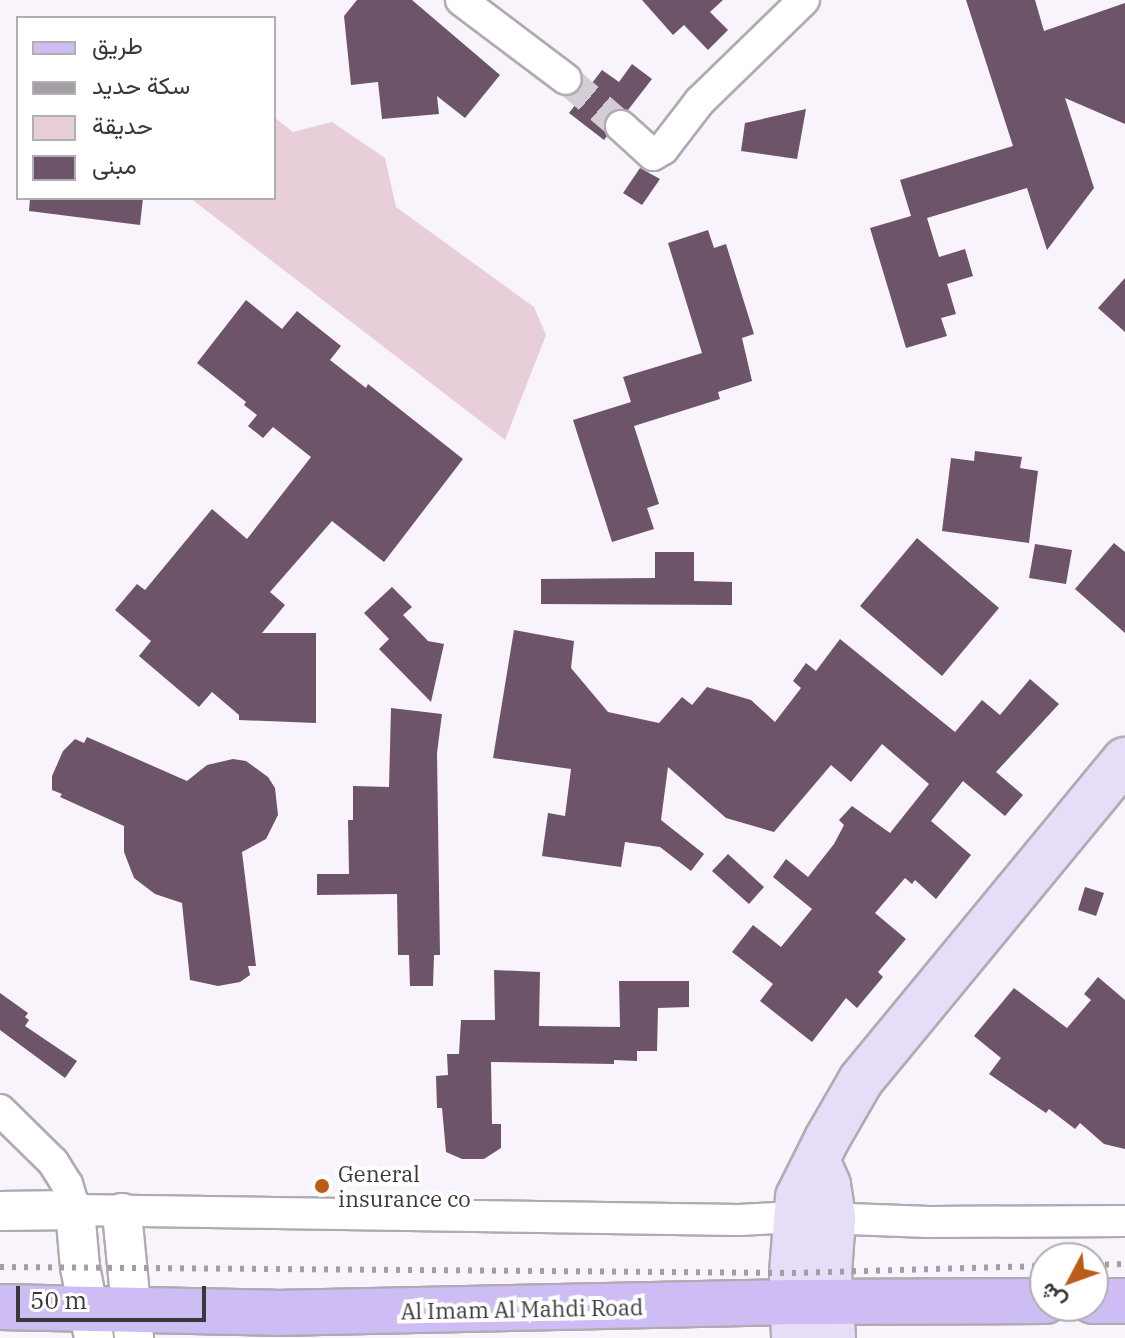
<!DOCTYPE html>
<meta charset="utf-8">
<style>
body{margin:0}
#map{position:relative;width:1125px;height:1338px;overflow:hidden;background:#f9f3fb;font-family:"IBM Plex Serif",Vazirmatn,serif}
div>[style]{position:absolute}
[style*='--x']{left:calc(var(--x)*1px);top:calc(var(--y)*1px);width:calc(var(--w)*1px);rotate:calc(var(--a)*1deg)}
.green>*{inset:0;background:#e8ced8}
.building>*{inset:0;background:#6e5468}
.minor-tunnel>*{height:30px;margin-top:-15px;transform-origin:0;background:repeating-linear-gradient(90deg,#d3ced5 0 30px,transparent 0 45px)}
.roads{filter:drop-shadow(2px 0 #b0abb2) drop-shadow(-2px 0 #b0abb2) drop-shadow(0 2px #b0abb2) drop-shadow(0 -2px #b0abb2)}
.minor>*{height:30px;margin:-15px;padding:0 15px;transform-origin:15px;border-radius:15px;background:#fff}
.tertiary>*{height:38px;margin:-19px;padding:0 19px;transform-origin:19px;border-radius:19px;background:#fff}
.secondary>*{height:44px;margin:-22px;padding:0 22px;transform-origin:22px;border-radius:22px;background:#e6ddf9}
.primary>*{height:44px;margin:-22px;padding:0 22px;transform-origin:22px;border-radius:22px;background:#cebcf4}
.rail>*{height:6px;margin-top:-3px;transform-origin:0;background:repeating-linear-gradient(90deg,#a29ea3 0 4px,transparent 0 12px)}
.dots>*{width:22px;height:22px;translate:-50% -50%;box-sizing:border-box;border:4px solid #fff;border-radius:50%}
span{translate:-50% -50%;white-space:nowrap;text-align:center;line-height:1.15;-webkit-text-stroke:8px #fff;paint-order:stroke}
.poi-label{font-size:22px;color:#3a383b}
.left{translate:0 -50%;text-align:left}
.street-label{font-size:22px;color:#3a383b}
.legend{position:absolute;left:16px;top:16px;width:260px;height:184px;box-sizing:border-box;background:#fff;border:2px solid #b0afb1;margin:0;padding:10px 14px;list-style:none;font-size:24px;color:#3a383b}
.legend li{display:flex;align-items:center;gap:16px;height:40px}
.legend b{width:40px;border:2px solid #b0afb1}
.north{position:absolute;left:1029px;top:1242px;width:80px;height:80px;box-sizing:border-box;background:#fff;border:2px solid #b0afb1;border-radius:50%;rotate:229deg;font-size:22px;font-weight:700;line-height:32px;text-align:center;color:#3a383b}
.north::after{content:'';display:block;margin:auto;width:28px;height:36px;background:#bc5c1a;clip-path:polygon(50% 0,100% 100%,50% 72%,0 100%)}
.scale{position:absolute;left:16px;top:1286px;width:190px;height:36px;box-sizing:border-box;border:4px solid #3a383b;border-top:0;padding-left:10px;font-size:24px;line-height:28px;white-space:nowrap;color:#3a383b;-webkit-text-stroke:6px #fff;paint-order:stroke}
</style>
<div id="map">
<div class="green">
<div style="clip-path:polygon(274px 117px,293px 132px,332px 122px,385px 158px,396px 207px,534px 307px,546px 335px,505px 440px,190px 198px,274px 198px)"></div>
</div>
<div class="building">
<div style="clip-path:polygon(357px 0,412px 0,500px 75px,465px 118px,437px 96px,439px 114px,382px 119px,378px 82px,351px 85px,344px 16px)"></div>
<div style="clip-path:polygon(642px 0,723px 0,710px 12px,728px 30px,708px 50px,684px 25px,673px 35px)"></div>
<div style="clip-path:polygon(966px 0,1035px 0,1044px 31px,1125px 3px,1125px 124px,1065px 98px,1094px 188px,1047px 250px,1027px 188px,927px 218px,939px 257px,965px 249px,973px 276px,947px 284px,956px 314px,941px 318px,947px 336px,906px 348px,870px 228px,911px 216px,900px 180px,1013px 146px)"></div>
<div style="clip-path:polygon(632px 64px,652px 79px,628px 110px,616px 109px,607px 115px,603px 123px,607px 136px,604px 140px,569px 113px,602px 70px,619px 82px)"></div>
<div style="clip-path:polygon(806px 109px,797px 159px,741px 151px,745px 123px)"></div>
<div style="clip-path:polygon(640px 168px,660px 179px,642px 205px,623px 193px)"></div>
<div style="clip-path:polygon(30px 198px,143px 198px,140px 225px,29px 211px)"></div>
<div style="clip-path:polygon(708px 230px,714px 248px,726px 244px,754px 334px,742px 338px,752px 381px,718px 392px,720px 399px,634px 426px,659px 504px,647px 508px,654px 529px,612px 542px,573px 420px,631px 402px,623px 377px,702px 353px,668px 243px)"></div>
<div style="clip-path:polygon(1125px 278px,1125px 332px,1098px 308px)"></div>
<div style="clip-path:polygon(246px 300px,282px 329px,297px 311px,341px 346px,330px 360px,366px 388px,368px 384px,463px 459px,384px 562px,332px 521px,270px 592px,285px 605px,262px 633px,316px 633px,316px 723px,239px 720px,239px 715px,212px 692px,199px 707px,139px 656px,151px 641px,115px 610px,137px 584px,145px 590px,212px 509px,247px 539px,311px 457px,273px 427px,263px 438px,248px 426px,257px 415px,244px 405px,246px 402px,197px 363px)"></div>
<div style="clip-path:polygon(975px 451px,1022px 457px,1020px 468px,1038px 471px,1029px 543px,942px 531px,951px 458px,974px 461px)"></div>
<div style="clip-path:polygon(917px 538px,999px 608px,942px 676px,860px 606px)"></div>
<div style="clip-path:polygon(1114px 543px,1125px 552px,1125px 633px,1075px 589px)"></div>
<div style="clip-path:polygon(1035px 544px,1072px 550px,1066px 584px,1029px 578px)"></div>
<div style="clip-path:polygon(655px 552px,694px 552px,694px 581px,732px 582px,732px 605px,541px 604px,541px 579px,655px 578px)"></div>
<div style="clip-path:polygon(392px 587px,412px 607px,403px 615px,428px 641px,444px 644px,431px 702px,379px 649px,389px 639px,364px 613px)"></div>
<div style="clip-path:polygon(514px 630px,574px 641px,571px 668px,608px 712px,659px 723px,682px 697px,692px 705px,707px 687px,751px 700px,775px 722px,801px 688px,793px 681px,806px 663px,816px 671px,840px 639px,955px 732px,982px 700px,1000px 715px,1030px 679px,1059px 704px,996px 772px,1023px 795px,1005px 816px,963px 781px,931px 821px,971px 855px,936px 899px,915px 880px,912px 884px,905px 878px,875px 913px,906px 939px,878px 972px,883px 977px,857px 1008px,846px 998px,812px 1042px,760px 1001px,773px 984px,732px 952px,753px 925px,781px 947px,812px 909px,773px 877px,786px 859px,808px 877px,834px 844px,844px 825px,839px 820px,852px 806px,890px 833px,929px 784px,882px 744px,851px 782px,831px 765px,774px 832px,726px 818px,668px 767px,661px 820px,704px 854px,691px 871px,660px 847px,625px 842px,621px 867px,542px 856px,548px 813px,565px 816px,571px 769px,493px 758px)"></div>
<div style="clip-path:polygon(391px 708px,442px 714px,437px 753px,440px 955px,434px 955px,433px 986px,410px 986px,409px 955px,398px 955px,397px 894px,317px 895px,317px 874px,349px 874px,348px 820px,353px 820px,353px 786px,389px 787px)"></div>
<div style="clip-path:polygon(87px 737px,187px 781px,207px 765px,233px 759px,246px 761px,268px 777px,275px 788px,278px 815px,266px 839px,242px 852px,256px 966px,248px 966px,250px 975px,240px 982px,218px 986px,190px 980px,182px 903px,155px 894px,134px 878px,124px 852px,124px 826px,60px 797px,62px 794px,52px 790px,52px 776px,63px 751px,75px 739px,84px 743px)"></div>
<div style="clip-path:polygon(728px 854px,764px 887px,749px 904px,712px 871px)"></div>
<div style="clip-path:polygon(1085px 887px,1104px 893px,1096px 916px,1078px 910px)"></div>
<div style="clip-path:polygon(494px 970px,540px 972px,539px 1026px,620px 1027px,619px 981px,689px 981px,689px 1007px,658px 1008px,657px 1051px,637px 1051px,637px 1061px,614px 1060px,614px 1064px,491px 1062px,492px 1124px,501px 1124px,501px 1148px,484px 1159px,462px 1159px,446px 1152px,442px 1108px,437px 1108px,436px 1076px,448px 1075px,447px 1054px,459px 1054px,461px 1020px,495px 1020px)"></div>
<div style="clip-path:polygon(1098px 977px,1125px 1000px,1125px 1149px,1104px 1144px,1080px 1123px,1075px 1129px,1049px 1109px,1046px 1113px,989px 1074px,1001px 1058px,974px 1036px,1014px 988px,1067px 1028px,1091px 1000px,1084px 994px)"></div>
<div style="clip-path:polygon(0 993px,28px 1013px,25px 1017px,29px 1020px,25px 1026px,77px 1061px,65px 1078px,0 1030px)"></div>
</div>
<div class="minor-tunnel">
<div style="--x:566;--y:79;--w:72;--a:40.5"></div>
</div>
<div class="roads">
<div class="minor">
<div style="--x:461;--y:0;--w:131;--a:37"></div>
<div style="--x:621;--y:126;--w:43;--a:42.2"></div>
<div style="--x:653;--y:155;--w:12;--a:-31"></div>
<div style="--x:663;--y:149;--w:61;--a:-52.4"></div>
<div style="--x:700;--y:101;--w:145;--a:-44.2"></div>
<div style="--x:0;--y:1110;--w:74;--a:44.5"></div>
<div style="--x:53;--y:1162;--w:26;--a:58"></div>
<div style="--x:67;--y:1184;--w:27;--a:73"></div>
<div style="--x:75;--y:1210;--w:664;--a:0.86"></div>
<div style="--x:739;--y:1220;--w:56;--a:-3.1"></div>
<div style="--x:795;--y:1217;--w:134;--a:2.1"></div>
<div style="--x:929;--y:1222;--w:196;--a:-0.3"></div>
</div>
<div class="tertiary">
<div style="--x:0;--y:1211;--w:75;--a:-0.8"></div>
<div style="--x:75;--y:1210;--w:57;--a:85"></div>
<div style="--x:80;--y:1267;--w:72;--a:78.8"></div>
<div style="--x:122;--y:1213;--w:126;--a:84.5"></div>
</div>
<div class="secondary">
<div style="--x:817;--y:1160;--w:27;--a:66"></div>
<div style="--x:828;--y:1185;--w:33;--a:81"></div>
<div style="--x:833;--y:1218;--w:54;--a:94.2"></div>
<div style="--x:829;--y:1272;--w:66;--a:86.5"></div>
<div style="--x:794;--y:1338;--w:65;--a:-91.8"></div>
<div style="--x:792;--y:1273;--w:76;--a:-85.5"></div>
<div style="--x:798;--y:1197;--w:65;--a:-63.4"></div>
<div style="--x:827;--y:1139;--w:68;--a:-60"></div>
<div style="--x:861;--y:1080;--w:415;--a:-50.5"></div>
</div>
<div class="primary">
<div style="--x:1093;--y:1301;--w:32;--a:0"></div>
<div style="--x:0;--y:1307;--w:275;--a:1.2"></div>
<div style="--x:275;--y:1313;--w:518;--a:-1.22"></div>
<div style="--x:793;--y:1302;--w:252;--a:-0.2"></div>
</div>
</div>
<div class="rail">
<div style="--x:1093;--y:1265;--w:32;--a:-2"></div>
<div style="--x:0;--y:1267;--w:792;--a:0.43"></div>
<div style="--x:792;--y:1273;--w:253;--a:-1.6"></div>
</div>
<div class="dots">
<div style="left:322px;top:1186px;background:#bc5c1a"></div>
</div>
<div class="poi-label">
<span class="left" style="left:338px;top:1186px">General<br>insurance co</span>
</div>
<div class="street-label">
<span style="left:522px;top:1309px;rotate:-1deg">Al Imam Al Mahdi Road</span>
</div>
<ul class="legend">
<li><b style="height:10px;background:#cebcf4"></b>طريق</li>
<li><b style="height:10px;background:#a29ea3"></b>سكة حديد</li>
<li><b style="height:22px;background:#e8ced8"></b>حديقة</li>
<li><b style="height:22px;background:#6e5468"></b>مبنى</li>
</ul>
<div class="north">ش</div>
<div class="scale">50 m</div>
</div>
